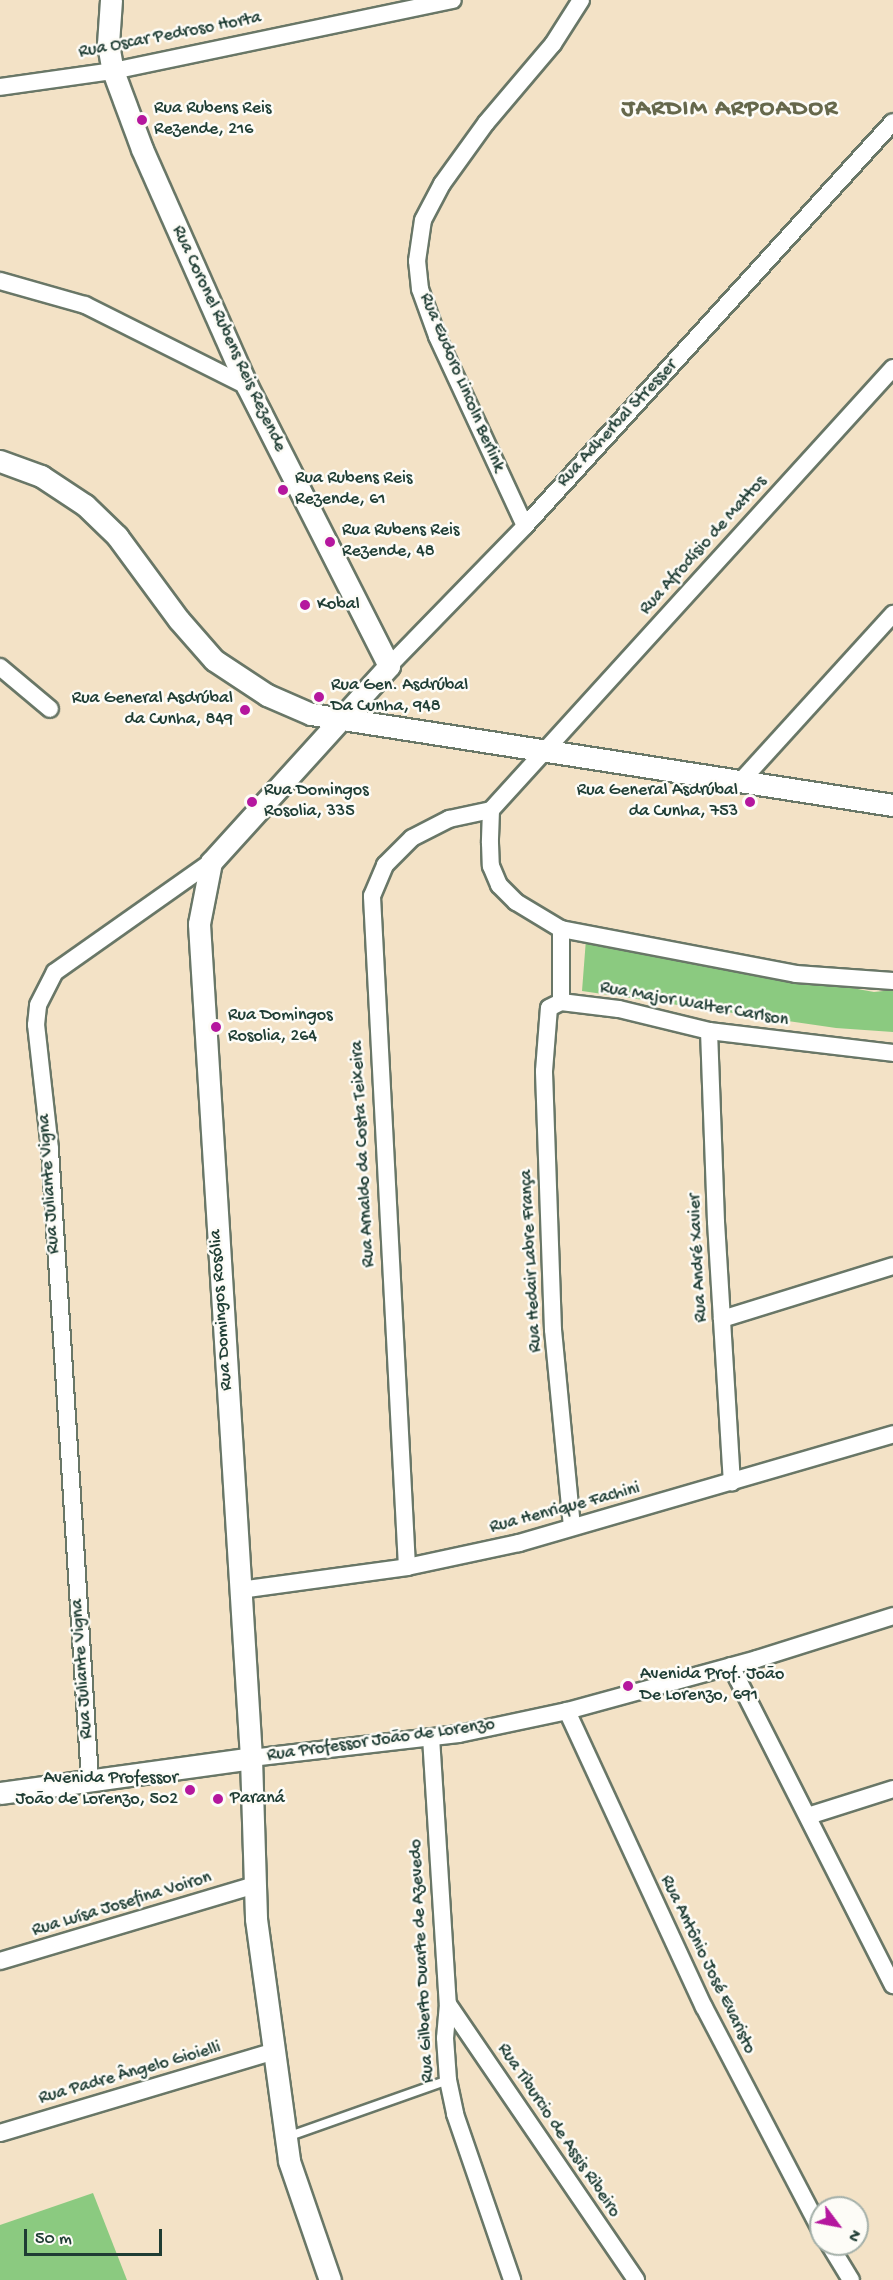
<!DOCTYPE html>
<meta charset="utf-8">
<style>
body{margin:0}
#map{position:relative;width:893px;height:2280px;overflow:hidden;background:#f3e2c6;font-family:"Gochi Hand",sans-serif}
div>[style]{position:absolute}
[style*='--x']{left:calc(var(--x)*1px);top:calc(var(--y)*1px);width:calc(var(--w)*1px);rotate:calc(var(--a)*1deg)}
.green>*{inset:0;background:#8bca80}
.roads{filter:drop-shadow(2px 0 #697767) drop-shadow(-2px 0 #697767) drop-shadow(0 2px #697767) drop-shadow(0 -2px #697767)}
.service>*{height:8px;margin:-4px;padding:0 4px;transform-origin:4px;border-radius:4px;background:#fff}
.minor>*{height:16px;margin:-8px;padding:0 8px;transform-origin:8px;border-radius:8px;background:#fff}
.tertiary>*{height:21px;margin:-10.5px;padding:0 10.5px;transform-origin:10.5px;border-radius:10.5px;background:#fff}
.dots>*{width:16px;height:16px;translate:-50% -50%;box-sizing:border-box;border:3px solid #fdfcf7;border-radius:50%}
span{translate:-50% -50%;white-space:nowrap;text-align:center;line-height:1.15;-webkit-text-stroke:5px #fdfcf7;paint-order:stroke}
.street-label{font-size:18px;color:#1f3d34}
.poi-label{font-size:18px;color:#1f3d34}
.left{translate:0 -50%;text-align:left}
.right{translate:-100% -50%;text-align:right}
.district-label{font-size:24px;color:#66684c;font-weight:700;letter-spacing:1.5px}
.north{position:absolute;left:809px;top:2196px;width:60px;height:60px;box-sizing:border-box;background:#fdfcf7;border:2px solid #a4b0a9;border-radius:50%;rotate:122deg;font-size:16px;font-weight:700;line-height:24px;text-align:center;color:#1f3d34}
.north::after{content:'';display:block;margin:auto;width:21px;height:27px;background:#b5179e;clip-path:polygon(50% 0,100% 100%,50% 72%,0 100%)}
.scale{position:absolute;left:24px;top:2229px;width:138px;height:27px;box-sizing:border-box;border:3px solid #1f3d34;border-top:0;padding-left:8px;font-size:18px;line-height:21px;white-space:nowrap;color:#1f3d34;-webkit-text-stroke:4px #fdfcf7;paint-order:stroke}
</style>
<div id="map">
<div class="green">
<div style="clip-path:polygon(586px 939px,874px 992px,893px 990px,893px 1032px,836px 1028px,582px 991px)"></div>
<div style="clip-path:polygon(93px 2193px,127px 2280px,0 2280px,0 2225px)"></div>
</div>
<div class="roads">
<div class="service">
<div style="--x:287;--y:2137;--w:171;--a:-19.5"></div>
</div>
<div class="minor">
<div style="--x:0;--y:87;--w:114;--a:-8.1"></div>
<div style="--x:113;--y:71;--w:347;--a:-11.8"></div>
<div style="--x:0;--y:281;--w:88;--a:15.8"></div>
<div style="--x:85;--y:305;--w:181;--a:26.6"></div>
<div style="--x:893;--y:368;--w:597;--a:132.29"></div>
<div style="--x:491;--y:810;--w:33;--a:92"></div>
<div style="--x:490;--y:843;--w:23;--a:88"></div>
<div style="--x:491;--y:866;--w:21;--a:67"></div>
<div style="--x:499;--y:885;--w:24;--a:45"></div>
<div style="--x:516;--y:902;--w:52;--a:31"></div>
<div style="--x:561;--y:929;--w:239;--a:10.8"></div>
<div style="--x:796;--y:974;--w:97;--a:4.1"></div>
<div style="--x:525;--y:526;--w:209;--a:-114.9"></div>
<div style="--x:437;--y:336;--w:50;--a:-109.9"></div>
<div style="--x:420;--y:289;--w:28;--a:-96"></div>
<div style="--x:417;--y:261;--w:41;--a:-81.7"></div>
<div style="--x:423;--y:220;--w:41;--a:-62.2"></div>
<div style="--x:442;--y:184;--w:75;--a:-54.2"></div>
<div style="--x:486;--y:123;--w:104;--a:-49.7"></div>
<div style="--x:553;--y:44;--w:52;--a:-57.5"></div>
<div style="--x:389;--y:666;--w:195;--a:-45.8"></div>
<div style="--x:525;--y:526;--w:546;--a:-47.67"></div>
<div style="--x:0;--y:667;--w:65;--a:40"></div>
<div style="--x:741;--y:781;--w:226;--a:-47.7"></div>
<div style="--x:561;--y:929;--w:73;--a:90"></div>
<div style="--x:709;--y:1031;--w:191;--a:87.9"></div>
<div style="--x:716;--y:1222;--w:261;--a:86.5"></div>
<div style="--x:722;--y:1319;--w:179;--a:-17.2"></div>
<div style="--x:572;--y:1527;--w:198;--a:-95.5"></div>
<div style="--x:553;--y:1330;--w:259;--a:-92"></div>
<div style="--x:544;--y:1071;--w:63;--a:-85.5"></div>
<div style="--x:549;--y:1008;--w:13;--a:-27"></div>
<div style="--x:561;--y:1002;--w:58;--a:6.9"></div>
<div style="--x:619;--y:1009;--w:93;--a:13.7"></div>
<div style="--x:709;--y:1031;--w:185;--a:6.8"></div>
<div style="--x:407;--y:1567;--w:672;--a:-92.99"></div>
<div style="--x:372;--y:896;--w:34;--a:-67"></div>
<div style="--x:385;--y:865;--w:38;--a:-45"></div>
<div style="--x:412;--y:838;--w:42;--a:-27.2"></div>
<div style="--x:449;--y:819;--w:43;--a:-12.1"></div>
<div style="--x:240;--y:1590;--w:169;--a:-7.8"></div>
<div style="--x:407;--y:1567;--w:115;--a:-12.1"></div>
<div style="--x:519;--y:1543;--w:390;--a:-16.2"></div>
<div style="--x:731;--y:1666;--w:358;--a:63.1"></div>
<div style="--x:567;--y:1711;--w:326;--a:65.2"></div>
<div style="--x:704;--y:2007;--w:253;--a:62.4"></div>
<div style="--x:431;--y:1737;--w:268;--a:86.4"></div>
<div style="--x:448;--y:2004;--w:34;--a:95"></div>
<div style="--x:445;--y:2038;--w:42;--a:85.9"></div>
<div style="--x:448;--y:2080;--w:35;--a:78"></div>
<div style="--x:455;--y:2114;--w:176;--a:71"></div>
<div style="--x:251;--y:1758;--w:209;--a:-6.6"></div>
<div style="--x:459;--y:1734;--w:110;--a:-12"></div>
<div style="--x:567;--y:1711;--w:197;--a:-15.3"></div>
<div style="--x:757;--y:1659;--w:143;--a:-17.5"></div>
<div style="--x:90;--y:1780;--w:632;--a:-93.63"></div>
<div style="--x:50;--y:1149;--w:125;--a:-96.4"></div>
<div style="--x:36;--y:1025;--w:20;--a:-84"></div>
<div style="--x:38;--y:1005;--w:37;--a:-63"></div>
<div style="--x:55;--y:972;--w:191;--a:-35.2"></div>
<div style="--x:808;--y:1816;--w:89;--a:-17.6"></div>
<div style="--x:0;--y:1961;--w:266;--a:-16.6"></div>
<div style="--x:448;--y:2004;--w:334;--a:55.7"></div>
<div style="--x:0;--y:2133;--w:283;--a:-16.6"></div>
<div style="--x:829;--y:2244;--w:42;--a:58.6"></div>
</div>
<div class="tertiary">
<div style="--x:111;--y:0;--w:44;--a:93.9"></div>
<div style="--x:108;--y:44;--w:27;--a:80"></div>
<div style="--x:113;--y:71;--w:83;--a:69.6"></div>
<div style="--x:142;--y:149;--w:259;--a:66.1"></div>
<div style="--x:247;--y:386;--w:314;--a:63.1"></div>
<div style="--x:389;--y:666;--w:265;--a:132.2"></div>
<div style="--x:211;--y:862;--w:63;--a:101"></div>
<div style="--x:199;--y:924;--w:836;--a:86.43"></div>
<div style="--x:251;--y:1758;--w:161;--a:88.2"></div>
<div style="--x:256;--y:1919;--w:244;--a:82.2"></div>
<div style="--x:289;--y:2161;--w:126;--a:71"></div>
<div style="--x:0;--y:461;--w:44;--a:20.1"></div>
<div style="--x:41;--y:476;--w:53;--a:33.4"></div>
<div style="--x:85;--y:505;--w:45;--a:44.1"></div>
<div style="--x:117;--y:536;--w:104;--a:53.6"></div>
<div style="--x:179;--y:620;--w:53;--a:48.8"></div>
<div style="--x:214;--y:660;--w:64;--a:33.4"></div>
<div style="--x:267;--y:695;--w:48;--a:23.4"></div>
<div style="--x:311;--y:714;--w:589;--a:8.89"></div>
<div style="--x:0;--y:1793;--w:253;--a:-7.9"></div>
</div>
</div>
<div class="dots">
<div style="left:142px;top:120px;background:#b5179e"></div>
<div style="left:283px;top:490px;background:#b5179e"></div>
<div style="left:330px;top:542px;background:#b5179e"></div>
<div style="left:305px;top:605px;background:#b5179e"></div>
<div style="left:319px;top:697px;background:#b5179e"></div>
<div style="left:245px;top:710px;background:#b5179e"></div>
<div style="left:252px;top:802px;background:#b5179e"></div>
<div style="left:750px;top:802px;background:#b5179e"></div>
<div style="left:216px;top:1027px;background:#b5179e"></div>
<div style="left:628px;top:1686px;background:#b5179e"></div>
<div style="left:190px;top:1790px;background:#b5179e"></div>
<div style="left:218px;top:1799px;background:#b5179e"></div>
</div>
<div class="street-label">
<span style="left:170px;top:36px;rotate:-11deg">Rua Oscar Pedroso Horta</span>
<span style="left:228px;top:339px;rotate:65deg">Rua Coronel Rubens Reis Rezende</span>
<span style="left:461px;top:383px;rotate:67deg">Rua Eudoro Lincoln Berlink</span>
<span style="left:618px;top:424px;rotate:-47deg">Rua Adherbal Stresser</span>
<span style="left:704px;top:546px;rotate:-48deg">Rua Afrodísio de Mattos</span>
<span style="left:694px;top:1005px;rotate:10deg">Rua Major Walter Carlson</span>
<span style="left:364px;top:1154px;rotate:-93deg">Rua Arnaldo da Costa Teixeira</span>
<span style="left:50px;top:1184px;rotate:-94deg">Rua Juliante Vigna</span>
<span style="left:699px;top:1258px;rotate:-93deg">Rua André Xavier</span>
<span style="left:532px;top:1261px;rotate:-93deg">Rua Hedair Labre França</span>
<span style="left:222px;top:1310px;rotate:-94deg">Rua Domingos Rosólia</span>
<span style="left:565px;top:1509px;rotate:-15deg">Rua Henrique Fachini</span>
<span style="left:83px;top:1669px;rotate:-94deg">Rua Juliante Vigna</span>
<span style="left:381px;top:1741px;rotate:-8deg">Rua Professor João de Lorenzo</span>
<span style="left:122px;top:1905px;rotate:-17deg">Rua Luísa Josefina Voiron</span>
<span style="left:423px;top:1961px;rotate:-93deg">Rua Gilberto Duarte de Azevedo</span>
<span style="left:707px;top:1965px;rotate:64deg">Rua Antônio José Evaristo</span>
<span style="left:130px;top:2074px;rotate:-16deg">Rua Padre Ângelo Gioielli</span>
<span style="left:558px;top:2131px;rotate:56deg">Rua Tiburcio de Assis Ribeiro</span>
</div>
<div class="poi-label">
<span class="left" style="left:154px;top:120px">Rua Rubens Reis<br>Rezende, 216</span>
<span class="left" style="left:295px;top:490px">Rua Rubens Reis<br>Rezende, 61</span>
<span class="left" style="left:342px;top:542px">Rua Rubens Reis<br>Rezende, 48</span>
<span class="left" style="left:317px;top:605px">Kobal</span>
<span class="left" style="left:331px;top:697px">Rua Gen. Asdrúbal<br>Da Cunha, 948</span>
<span class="right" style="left:233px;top:710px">Rua General Asdrúbal<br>da Cunha, 849</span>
<span class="left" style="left:264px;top:802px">Rua Domingos<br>Rosolia, 335</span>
<span class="right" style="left:738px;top:802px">Rua General Asdrúbal<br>da Cunha, 753</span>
<span class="left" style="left:228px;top:1027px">Rua Domingos<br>Rosolia, 264</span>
<span class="left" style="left:640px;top:1686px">Avenida Prof. João<br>De Lorenzo, 691</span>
<span class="right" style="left:178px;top:1790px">Avenida Professor<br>João de Lorenzo, 502</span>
<span class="left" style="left:230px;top:1799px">Paraná</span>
</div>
<div class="district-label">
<span style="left:730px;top:110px">JARDIM ARPOADOR</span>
</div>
<div class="north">N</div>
<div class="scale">50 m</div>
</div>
